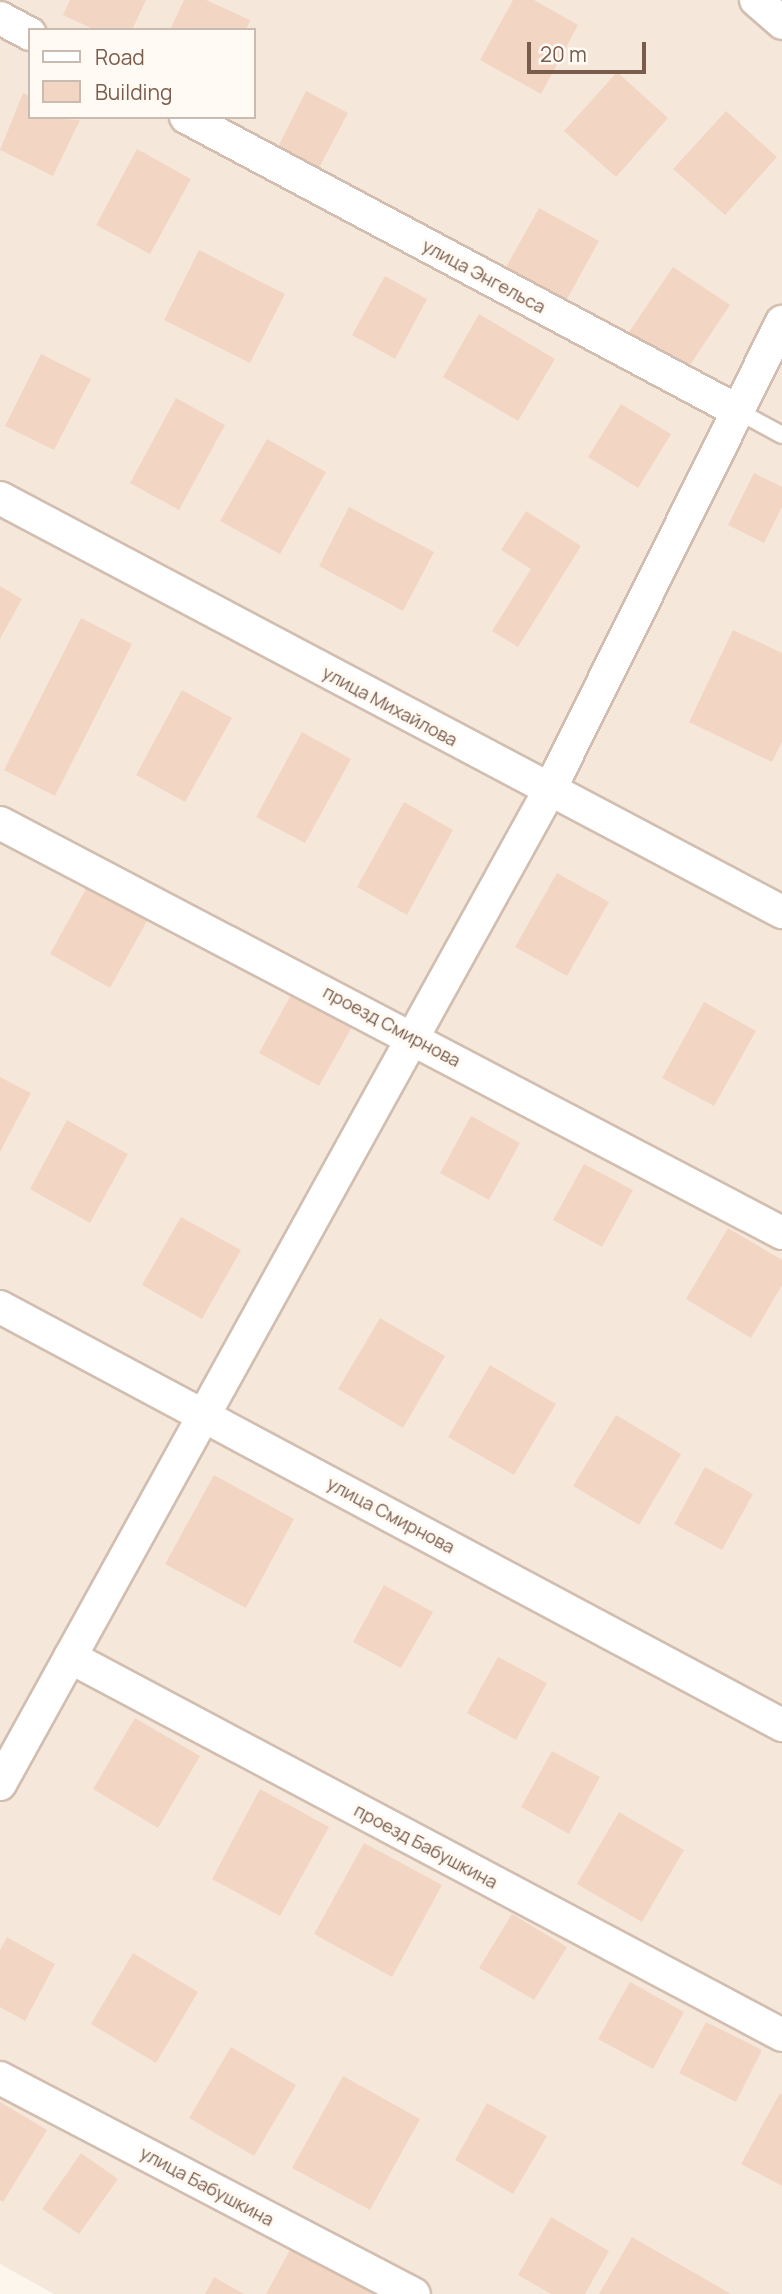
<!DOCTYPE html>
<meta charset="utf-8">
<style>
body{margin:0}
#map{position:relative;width:782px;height:2294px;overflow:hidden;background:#fdf6ec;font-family:Manrope,sans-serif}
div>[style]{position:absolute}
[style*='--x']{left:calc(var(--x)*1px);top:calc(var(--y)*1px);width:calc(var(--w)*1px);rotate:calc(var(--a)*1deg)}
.residential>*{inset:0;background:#f5e8da}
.building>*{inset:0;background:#f3d5c3}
.roads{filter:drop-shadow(2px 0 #d1beb0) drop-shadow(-2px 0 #d1beb0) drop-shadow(0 2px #d1beb0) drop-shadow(0 -2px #d1beb0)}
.lane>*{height:16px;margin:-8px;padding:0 8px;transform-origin:8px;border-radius:8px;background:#fff}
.street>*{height:32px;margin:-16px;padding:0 16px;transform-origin:16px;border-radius:16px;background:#fff}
span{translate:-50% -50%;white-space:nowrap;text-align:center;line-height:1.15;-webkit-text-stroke:6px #fffaf3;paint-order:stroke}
.street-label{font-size:18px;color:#7a5c4d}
.legend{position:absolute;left:28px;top:28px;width:228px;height:91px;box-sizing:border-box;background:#fffaf3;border:2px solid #cabbb1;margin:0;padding:9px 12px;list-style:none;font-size:21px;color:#7a5c4d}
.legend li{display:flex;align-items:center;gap:14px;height:35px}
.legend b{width:35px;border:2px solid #cabbb1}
.scale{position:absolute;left:527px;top:42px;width:119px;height:32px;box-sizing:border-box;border:4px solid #7a5c4d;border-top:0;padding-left:9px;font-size:21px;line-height:24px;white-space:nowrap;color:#7a5c4d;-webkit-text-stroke:5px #fffaf3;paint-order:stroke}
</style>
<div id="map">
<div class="residential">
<div style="clip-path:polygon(evenodd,0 0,782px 0,782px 2294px,54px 2294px,0 2264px,0 0,30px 30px,254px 30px,254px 117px,30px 117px,30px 30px)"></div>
</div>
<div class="building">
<div style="clip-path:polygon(70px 0,146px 0,132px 30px,95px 30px,63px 15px)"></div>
<div style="clip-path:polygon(184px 0,206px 0,250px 20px,246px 30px,170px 30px)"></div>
<div style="clip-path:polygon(513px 0,534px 0,578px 25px,541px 94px,480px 60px)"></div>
<div style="clip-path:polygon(617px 72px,668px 118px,616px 177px,564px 131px)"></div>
<div style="clip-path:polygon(306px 91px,348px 113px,319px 168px,278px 147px)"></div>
<div style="clip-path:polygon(23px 93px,30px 96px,30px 117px,80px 120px,53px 176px,0 150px)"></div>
<div style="clip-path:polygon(726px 111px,777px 157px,725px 215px,673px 169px)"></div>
<div style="clip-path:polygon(137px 149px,191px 179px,150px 254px,96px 225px)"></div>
<div style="clip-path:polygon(539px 208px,599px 241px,561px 310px,501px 276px)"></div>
<div style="clip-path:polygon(199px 250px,285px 294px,250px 363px,164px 320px)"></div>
<div style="clip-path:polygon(673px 267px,730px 305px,686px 371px,629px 332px)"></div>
<div style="clip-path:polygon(385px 276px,427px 299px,395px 359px,352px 335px)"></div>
<div style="clip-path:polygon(479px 314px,555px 359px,518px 421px,443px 377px)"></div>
<div style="clip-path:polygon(41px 354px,91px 379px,54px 450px,5px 426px)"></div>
<div style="clip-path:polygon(176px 398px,225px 425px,179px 510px,130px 483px)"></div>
<div style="clip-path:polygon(621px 404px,671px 434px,638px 488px,588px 457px)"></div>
<div style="clip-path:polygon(267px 439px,326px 472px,280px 554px,220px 521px)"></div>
<div style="clip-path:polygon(754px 473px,782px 487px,782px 507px,764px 543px,728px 525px)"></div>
<div style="clip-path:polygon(349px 507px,434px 552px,403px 611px,319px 566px)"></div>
<div style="clip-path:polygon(526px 511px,581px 546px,518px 647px,492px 631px,531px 569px,501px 550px)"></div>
<div style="clip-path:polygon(0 586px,22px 599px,0 639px)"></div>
<div style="clip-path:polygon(81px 618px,132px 644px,55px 796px,4px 770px)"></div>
<div style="clip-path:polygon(733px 630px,782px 653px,782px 742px,772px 762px,689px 722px)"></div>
<div style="clip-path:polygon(182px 690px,232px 718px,185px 802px,136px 775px)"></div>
<div style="clip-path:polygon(302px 732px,351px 759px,305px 843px,256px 817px)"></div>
<div style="clip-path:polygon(404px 802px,453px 830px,407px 915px,357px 887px)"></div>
<div style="clip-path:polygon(557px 873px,609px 902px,567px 976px,515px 947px)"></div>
<div style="clip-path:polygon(88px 885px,148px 919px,110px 988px,50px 954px)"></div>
<div style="clip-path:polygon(297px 984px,357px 1018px,319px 1086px,259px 1053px)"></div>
<div style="clip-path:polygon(704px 1002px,756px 1031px,714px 1106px,662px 1078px)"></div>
<div style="clip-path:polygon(0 1077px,31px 1093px,0 1152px)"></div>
<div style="clip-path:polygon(471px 1116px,520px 1143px,489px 1200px,440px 1173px)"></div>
<div style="clip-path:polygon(67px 1120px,128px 1154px,90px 1223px,30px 1189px)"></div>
<div style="clip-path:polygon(584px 1164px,633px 1190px,602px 1247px,553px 1220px)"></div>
<div style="clip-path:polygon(181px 1217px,241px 1250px,202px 1319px,142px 1285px)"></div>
<div style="clip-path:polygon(728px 1228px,782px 1260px,782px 1285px,751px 1338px,686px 1299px)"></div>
<div style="clip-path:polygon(380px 1318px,445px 1356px,403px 1428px,338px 1389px)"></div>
<div style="clip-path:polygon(490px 1365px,556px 1404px,514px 1475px,448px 1437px)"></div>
<div style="clip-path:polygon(616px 1415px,681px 1454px,639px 1525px,573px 1486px)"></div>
<div style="clip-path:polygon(705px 1467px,753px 1494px,722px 1550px,674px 1524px)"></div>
<div style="clip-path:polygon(214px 1475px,294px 1519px,246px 1608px,165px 1564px)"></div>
<div style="clip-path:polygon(384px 1585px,433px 1612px,401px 1668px,353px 1642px)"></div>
<div style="clip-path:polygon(498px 1657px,547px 1683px,516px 1740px,467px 1713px)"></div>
<div style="clip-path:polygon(135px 1718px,200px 1756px,158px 1828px,93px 1789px)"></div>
<div style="clip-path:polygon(552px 1751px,600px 1777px,569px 1834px,521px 1807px)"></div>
<div style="clip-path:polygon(260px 1789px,329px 1827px,280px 1916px,212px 1879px)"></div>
<div style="clip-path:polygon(619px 1812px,684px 1850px,642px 1922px,577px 1884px)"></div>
<div style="clip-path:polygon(364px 1843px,442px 1885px,392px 1977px,314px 1934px)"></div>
<div style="clip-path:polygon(512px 1914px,567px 1947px,534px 2000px,479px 1968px)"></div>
<div style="clip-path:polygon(7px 1937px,55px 1964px,25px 2021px,0 2007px,0 1950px)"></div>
<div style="clip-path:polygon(133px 1953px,198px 1992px,156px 2063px,91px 2024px)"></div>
<div style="clip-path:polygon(630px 1982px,684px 2012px,653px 2069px,598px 2039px)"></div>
<div style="clip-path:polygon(706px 2022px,762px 2050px,736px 2102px,679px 2073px)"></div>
<div style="clip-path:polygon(231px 2047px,296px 2085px,254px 2156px,189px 2118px)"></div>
<div style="clip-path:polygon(343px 2076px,420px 2119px,370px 2210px,292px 2168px)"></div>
<div style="clip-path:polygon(780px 2093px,782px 2095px,782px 2186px,741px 2164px)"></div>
<div style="clip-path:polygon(0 2102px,47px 2130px,3px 2202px,0 2200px)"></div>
<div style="clip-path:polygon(487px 2103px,547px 2136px,513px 2194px,455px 2160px)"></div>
<div style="clip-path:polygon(81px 2153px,118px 2179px,79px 2234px,42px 2209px)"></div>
<div style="clip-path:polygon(551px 2217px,609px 2251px,585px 2294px,551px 2294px,518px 2275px)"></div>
<div style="clip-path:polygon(632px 2237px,731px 2294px,599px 2294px)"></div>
<div style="clip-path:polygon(291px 2248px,374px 2294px,266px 2294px)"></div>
<div style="clip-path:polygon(214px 2277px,244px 2294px,205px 2294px)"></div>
</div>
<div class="roads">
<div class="lane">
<div style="--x:736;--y:410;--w:52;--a:28.5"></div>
</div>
<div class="street">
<div style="--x:756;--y:0;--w:35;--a:41"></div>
<div style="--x:0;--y:18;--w:34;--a:28"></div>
<div style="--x:186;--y:117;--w:623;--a:28.05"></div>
<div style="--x:0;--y:498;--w:885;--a:27.9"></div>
<div style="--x:0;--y:823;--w:883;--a:27.67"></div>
<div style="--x:0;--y:1307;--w:887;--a:28.13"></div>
<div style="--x:70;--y:1657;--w:806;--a:27.96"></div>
<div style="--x:0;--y:1784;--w:1135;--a:-61.06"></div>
<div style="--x:549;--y:791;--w:524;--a:-63.58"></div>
<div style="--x:0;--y:2078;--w:467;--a:27.6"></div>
</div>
</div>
<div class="street-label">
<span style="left:484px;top:276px;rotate:28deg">улица Энгельса</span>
<span style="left:390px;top:706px;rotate:28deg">улица Михайлова</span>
<span style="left:392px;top:1026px;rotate:28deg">проезд Смирнова</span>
<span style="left:391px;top:1515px;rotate:28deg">улица Смирнова</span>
<span style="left:426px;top:1846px;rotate:28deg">проезд Бабушкина</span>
<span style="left:207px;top:2186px;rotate:28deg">улица Бабушкина</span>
</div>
<ul class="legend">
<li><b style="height:9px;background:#fff"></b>Road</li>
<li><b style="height:19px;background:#f3d5c3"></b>Building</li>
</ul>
<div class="scale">20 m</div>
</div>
